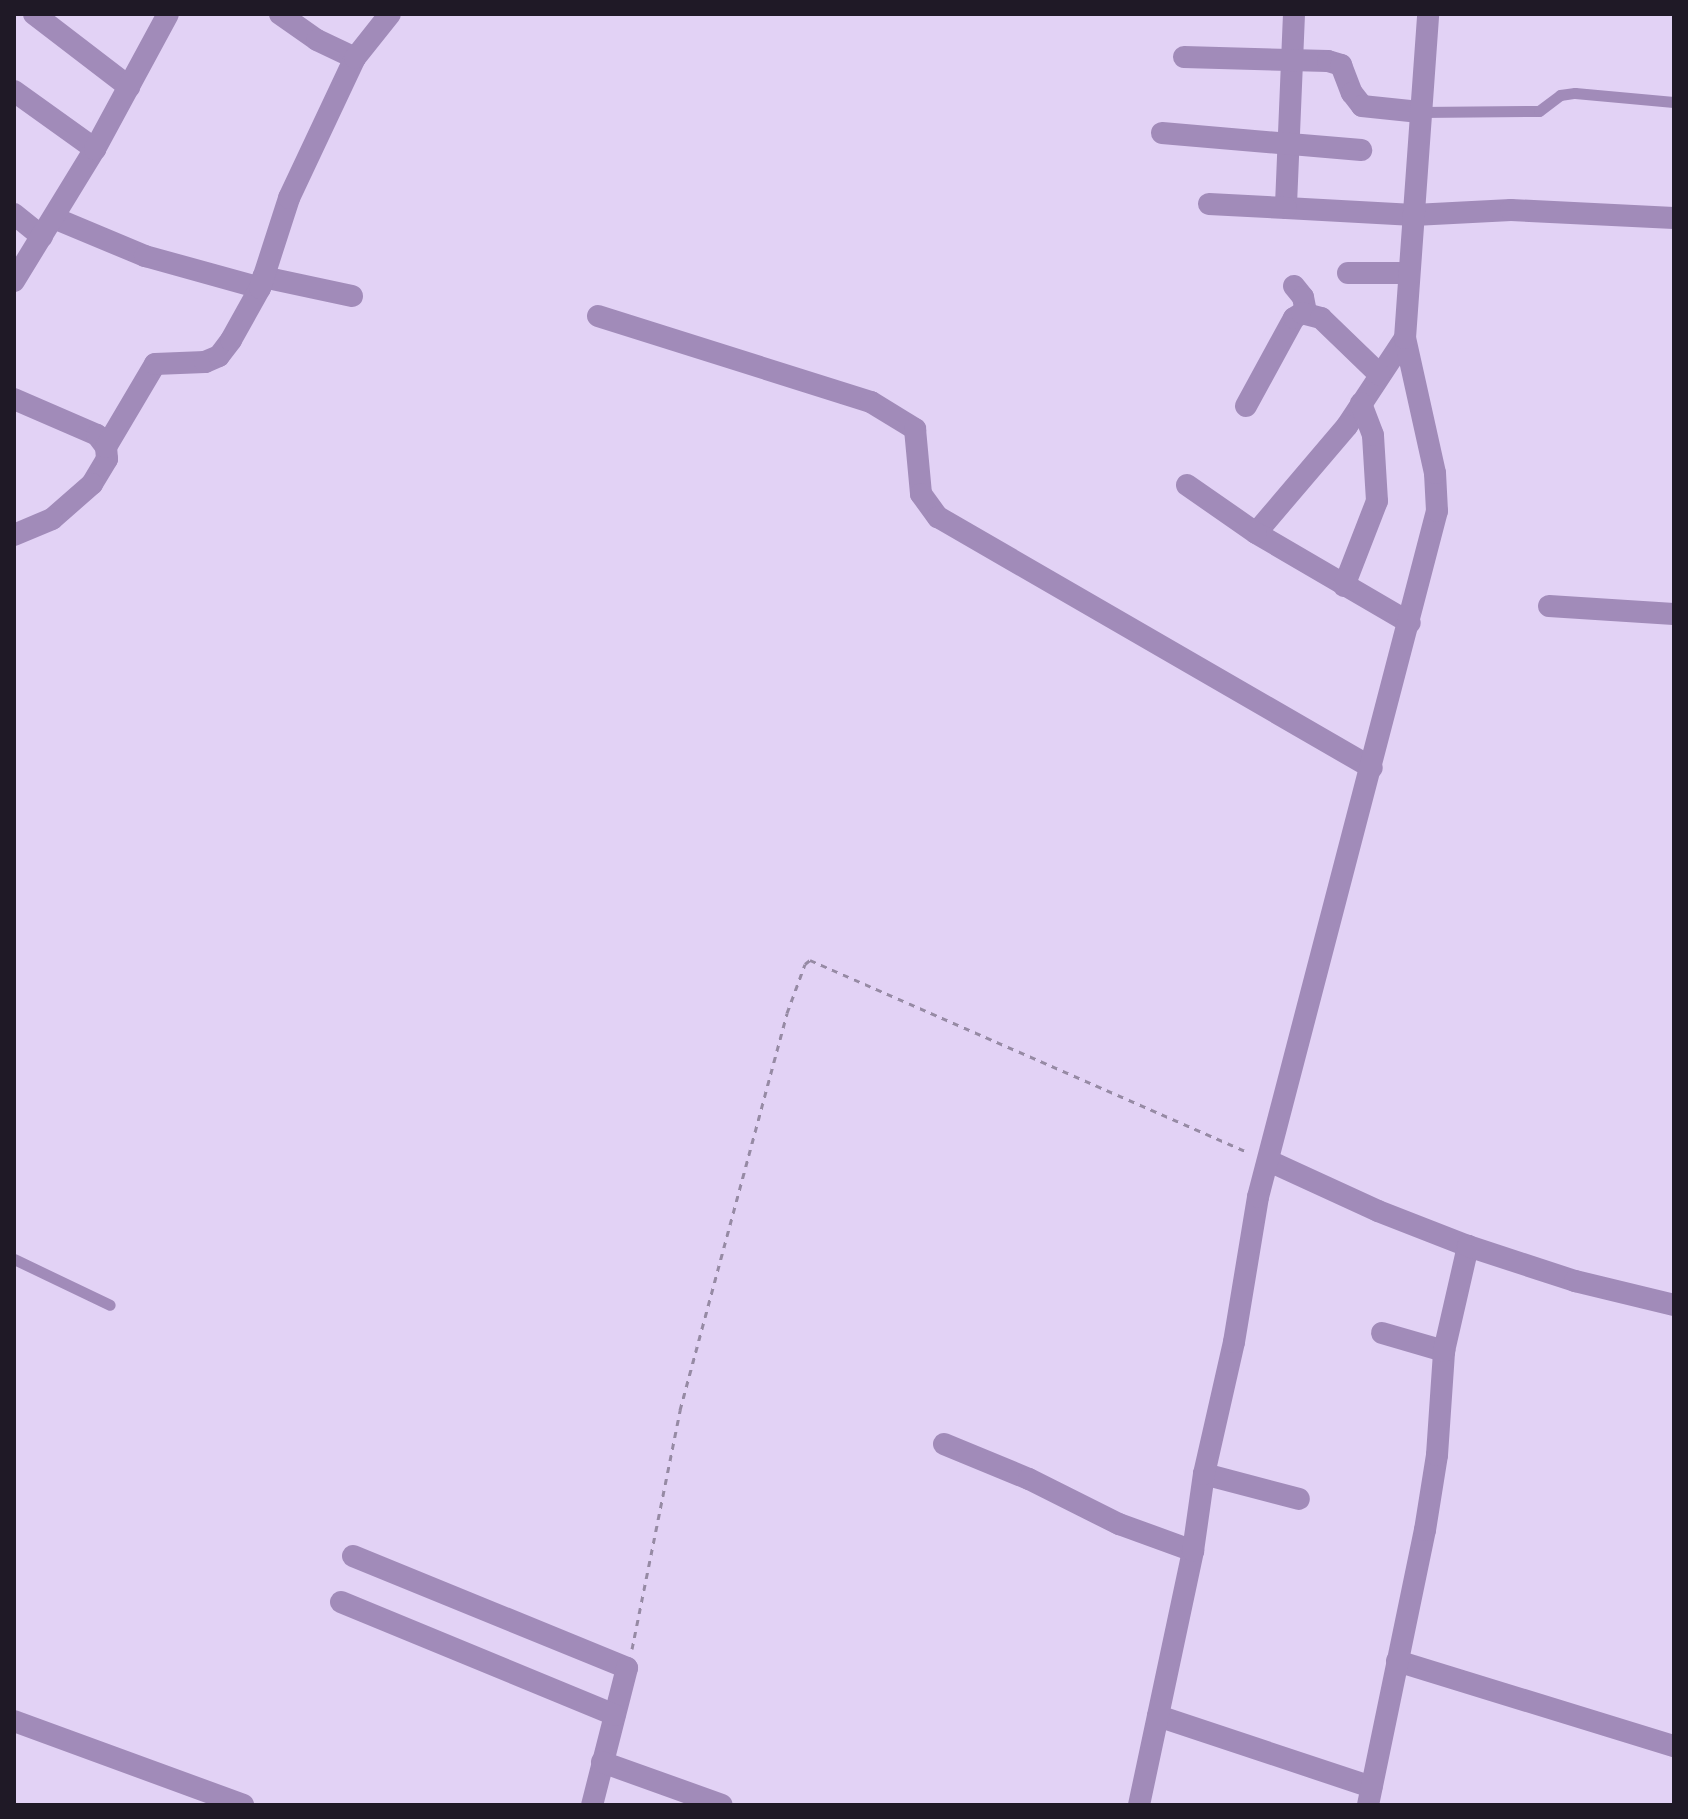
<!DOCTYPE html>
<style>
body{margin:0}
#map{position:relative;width:1688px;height:1819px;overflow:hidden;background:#e2d2f5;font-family:"Titillium Web",sans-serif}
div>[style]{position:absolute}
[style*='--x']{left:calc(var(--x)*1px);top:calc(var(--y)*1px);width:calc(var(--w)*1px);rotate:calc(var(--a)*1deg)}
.path>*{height:3px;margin-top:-1.5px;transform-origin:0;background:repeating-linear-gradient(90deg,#968aa4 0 6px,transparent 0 12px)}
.lane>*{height:11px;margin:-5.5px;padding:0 5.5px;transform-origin:5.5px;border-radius:5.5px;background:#a18bb9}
.street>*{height:22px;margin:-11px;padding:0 11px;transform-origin:11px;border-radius:11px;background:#a18bb9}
span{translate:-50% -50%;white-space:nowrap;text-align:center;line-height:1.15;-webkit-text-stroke:6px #e2d2f5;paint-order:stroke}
.frame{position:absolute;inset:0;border:16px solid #1f1926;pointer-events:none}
</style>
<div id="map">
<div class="path">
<div style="--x:632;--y:1649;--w:244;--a:-78.6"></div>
<div style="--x:680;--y:1410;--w:411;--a:-74.9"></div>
<div style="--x:787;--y:1013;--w:52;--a:-69.8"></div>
<div style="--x:805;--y:964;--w:6;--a:-39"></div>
<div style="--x:810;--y:960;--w:478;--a:23.7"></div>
</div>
<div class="lane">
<div style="--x:1420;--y:112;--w:119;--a:-0.5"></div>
<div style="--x:1539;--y:111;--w:26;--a:-37"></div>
<div style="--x:1560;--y:95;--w:15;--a:-8"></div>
<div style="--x:1575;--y:93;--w:99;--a:5.2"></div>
<div style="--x:14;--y:1259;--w:106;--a:25.6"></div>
</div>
<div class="street">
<div style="--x:34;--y:14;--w:120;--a:37.5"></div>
<div style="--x:280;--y:14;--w:45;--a:35.1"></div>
<div style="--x:317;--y:40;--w:42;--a:25.3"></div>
<div style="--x:1294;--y:14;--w:194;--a:92.4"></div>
<div style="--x:1286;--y:208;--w:128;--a:3.1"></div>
<div style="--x:1414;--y:215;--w:97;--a:-3"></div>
<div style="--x:1511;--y:210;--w:163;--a:2.8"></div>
<div style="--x:1184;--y:57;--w:144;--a:1.6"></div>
<div style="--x:1328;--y:61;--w:14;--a:17"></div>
<div style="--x:1341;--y:65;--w:30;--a:69"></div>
<div style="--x:1352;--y:93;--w:16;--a:52"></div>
<div style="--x:1362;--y:106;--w:58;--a:5.9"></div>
<div style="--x:14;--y:91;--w:100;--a:35.6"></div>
<div style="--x:1162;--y:133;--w:200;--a:4.9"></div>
<div style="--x:1209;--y:204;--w:77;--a:3"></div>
<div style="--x:14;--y:214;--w:36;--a:39"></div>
<div style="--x:54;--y:218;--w:99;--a:22.7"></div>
<div style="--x:145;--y:256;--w:119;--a:15.5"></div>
<div style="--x:1348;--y:273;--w:60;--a:0"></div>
<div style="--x:263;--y:277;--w:91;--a:12.1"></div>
<div style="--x:14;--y:281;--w:155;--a:-58.5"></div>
<div style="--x:95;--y:149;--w:153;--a:-61.6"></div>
<div style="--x:1294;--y:286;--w:14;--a:51"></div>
<div style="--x:1303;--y:297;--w:16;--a:79"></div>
<div style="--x:598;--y:316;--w:286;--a:17.5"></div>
<div style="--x:871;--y:402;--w:52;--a:31.5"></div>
<div style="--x:915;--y:429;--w:65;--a:84.7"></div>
<div style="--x:921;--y:494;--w:29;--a:54"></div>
<div style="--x:938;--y:517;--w:501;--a:30.04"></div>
<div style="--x:1405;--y:338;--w:105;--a:123.4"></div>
<div style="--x:1347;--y:426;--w:140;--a:130.4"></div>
<div style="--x:1256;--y:533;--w:178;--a:30.3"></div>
<div style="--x:14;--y:399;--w:90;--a:23.4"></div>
<div style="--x:97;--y:435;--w:15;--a:53"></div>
<div style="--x:106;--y:447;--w:12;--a:85"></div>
<div style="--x:107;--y:459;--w:29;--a:121"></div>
<div style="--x:92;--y:484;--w:53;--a:138.8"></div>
<div style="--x:52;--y:519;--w:41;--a:157.2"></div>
<div style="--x:1246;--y:406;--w:100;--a:-61.4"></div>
<div style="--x:1294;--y:318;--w:9;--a:-32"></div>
<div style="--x:1302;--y:313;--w:20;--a:15"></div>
<div style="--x:1321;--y:318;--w:81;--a:44"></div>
<div style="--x:106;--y:447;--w:96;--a:-59.4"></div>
<div style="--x:155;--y:364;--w:50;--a:-2.3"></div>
<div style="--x:205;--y:362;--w:15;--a:-23"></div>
<div style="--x:219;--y:356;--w:20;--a:-53"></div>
<div style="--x:231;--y:340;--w:60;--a:-60.9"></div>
<div style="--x:260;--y:288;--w:95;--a:-72.1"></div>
<div style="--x:289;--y:198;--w:155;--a:-64.8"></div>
<div style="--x:355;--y:58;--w:56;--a:-51.5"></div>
<div style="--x:1187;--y:485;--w:84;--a:34.8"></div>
<div style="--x:1344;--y:586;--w:91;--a:-68.8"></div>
<div style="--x:1377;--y:501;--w:66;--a:-93.5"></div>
<div style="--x:1373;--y:435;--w:34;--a:-111"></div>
<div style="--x:1549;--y:606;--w:125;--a:3.7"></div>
<div style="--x:1269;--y:1161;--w:120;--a:24.6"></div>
<div style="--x:1378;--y:1211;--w:97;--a:21.3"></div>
<div style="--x:1382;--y:1333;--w:65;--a:16.2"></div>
<div style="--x:944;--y:1444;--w:92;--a:22.4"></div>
<div style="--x:1029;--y:1479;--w:101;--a:26.6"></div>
<div style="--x:1119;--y:1524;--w:79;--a:20"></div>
<div style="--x:1204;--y:1474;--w:98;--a:14.7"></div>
<div style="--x:353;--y:1556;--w:296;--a:22.2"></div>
<div style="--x:627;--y:1668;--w:141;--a:104.3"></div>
<div style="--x:341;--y:1602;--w:296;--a:22.4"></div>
<div style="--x:1397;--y:1661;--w:290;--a:17.1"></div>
<div style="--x:1158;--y:1716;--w:225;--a:18.4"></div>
<div style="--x:14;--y:1721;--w:244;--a:20.1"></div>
<div style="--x:602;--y:1762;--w:127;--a:19.7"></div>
<div style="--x:1139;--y:1805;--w:260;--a:-78"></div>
<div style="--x:1193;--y:1551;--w:78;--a:-81.9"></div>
<div style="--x:1204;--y:1474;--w:135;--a:-77.2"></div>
<div style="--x:1234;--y:1342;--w:147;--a:-80.6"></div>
<div style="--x:1258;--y:1197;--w:709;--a:-75.38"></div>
<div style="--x:1437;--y:511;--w:38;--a:-93"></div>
<div style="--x:1435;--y:473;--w:138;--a:-102.5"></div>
<div style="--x:1405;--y:338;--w:325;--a:-85.9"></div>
<div style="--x:1368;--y:1805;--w:281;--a:-78.3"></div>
<div style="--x:1425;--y:1530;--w:76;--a:-80.9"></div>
<div style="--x:1437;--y:1455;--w:104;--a:-86.1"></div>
<div style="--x:1444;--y:1351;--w:108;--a:-77.1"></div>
<div style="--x:1468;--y:1246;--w:113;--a:18.1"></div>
<div style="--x:1575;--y:1281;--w:102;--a:13.6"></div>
</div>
<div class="frame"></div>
</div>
